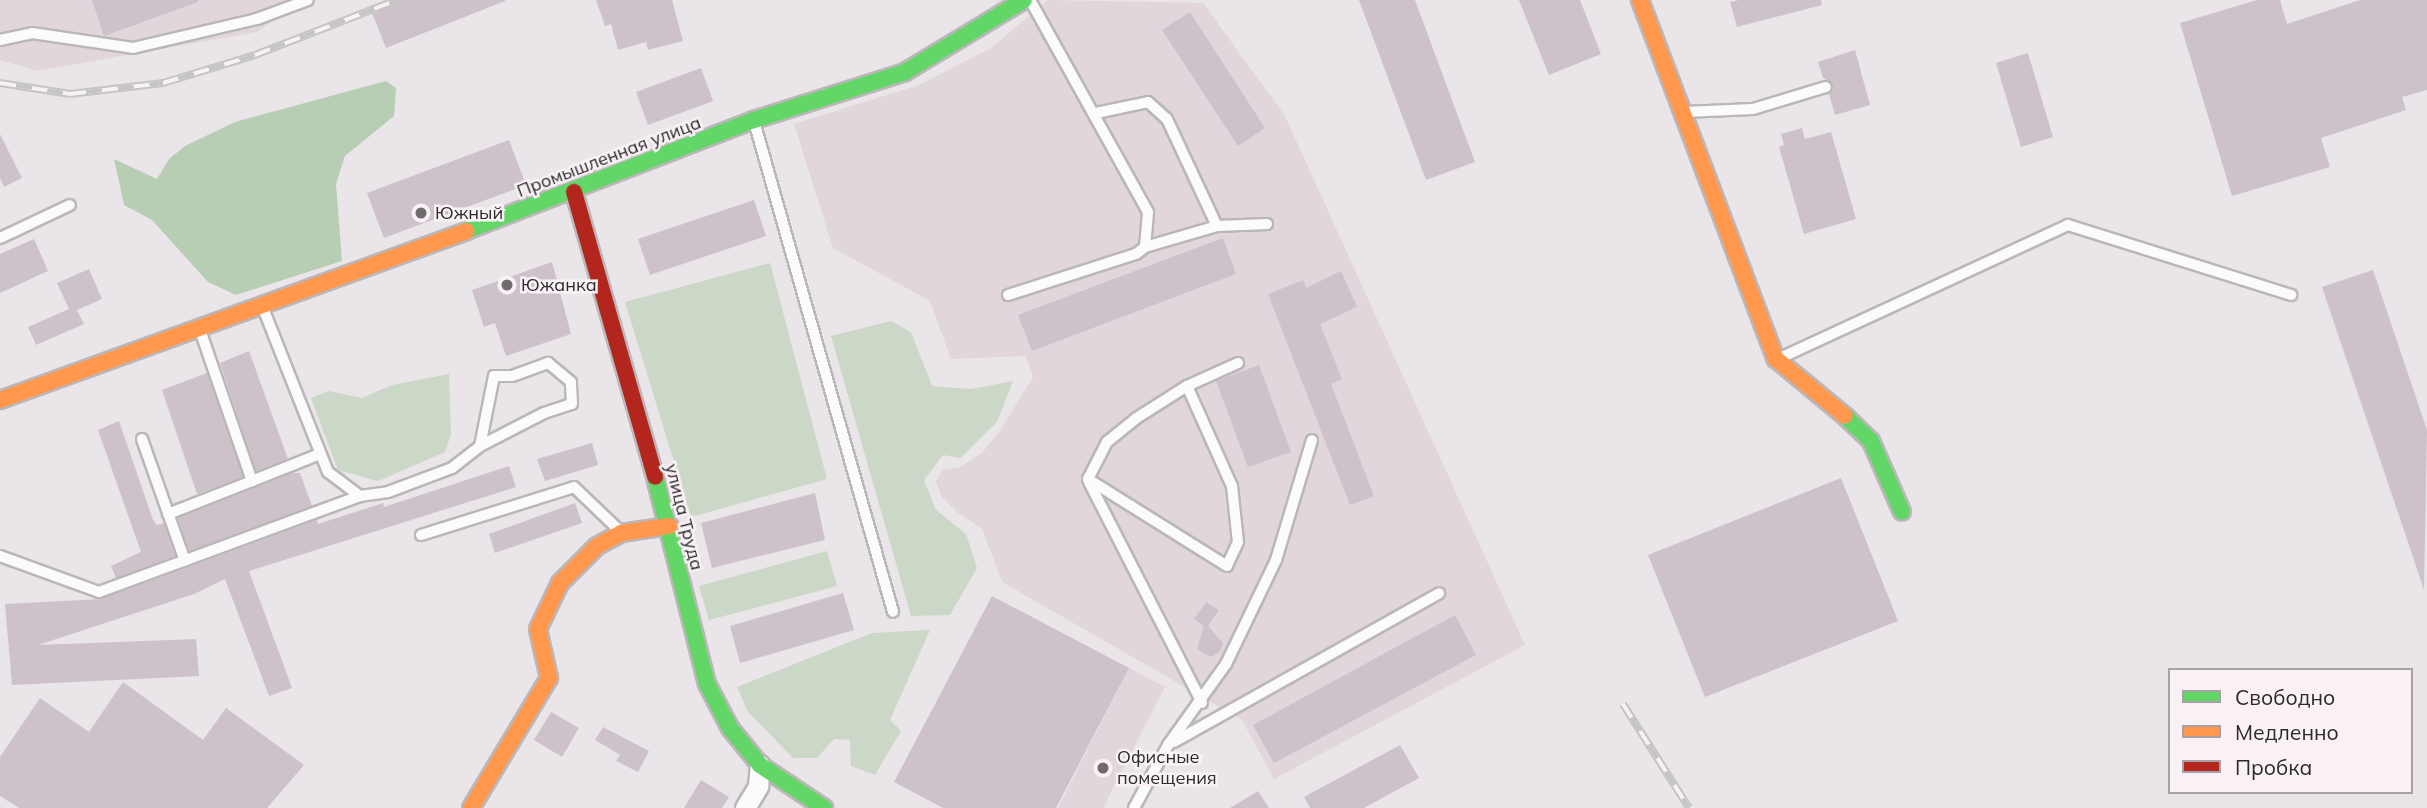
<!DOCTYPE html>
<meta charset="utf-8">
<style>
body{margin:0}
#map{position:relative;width:2427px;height:808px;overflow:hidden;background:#eae5e8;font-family:Mulish,sans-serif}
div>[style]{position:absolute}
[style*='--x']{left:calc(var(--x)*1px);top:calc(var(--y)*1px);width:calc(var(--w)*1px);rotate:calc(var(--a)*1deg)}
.built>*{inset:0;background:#e0d6db}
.green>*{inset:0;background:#cbd7c7}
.forest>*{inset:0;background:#b8ceb4}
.building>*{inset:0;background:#cec2ca}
.roads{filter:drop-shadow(2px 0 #bbb7b9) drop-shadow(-2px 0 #bbb7b9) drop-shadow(0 2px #bbb7b9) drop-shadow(0 -2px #bbb7b9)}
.lane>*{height:10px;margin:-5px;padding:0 5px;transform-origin:5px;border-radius:5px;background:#fcfbfc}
.street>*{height:19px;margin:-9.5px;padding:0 9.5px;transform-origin:9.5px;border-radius:9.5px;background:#fcfbfc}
.fast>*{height:16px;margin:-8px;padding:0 8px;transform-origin:8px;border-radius:8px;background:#63d668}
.slow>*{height:16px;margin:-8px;padding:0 8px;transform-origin:8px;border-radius:8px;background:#ff974d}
.jam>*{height:16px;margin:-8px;padding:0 8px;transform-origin:8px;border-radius:8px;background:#b3261e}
.rail>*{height:8px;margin-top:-4px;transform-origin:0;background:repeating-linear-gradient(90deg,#f9f1f6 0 16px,#c6c5c5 0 32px);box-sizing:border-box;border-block:2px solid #c6c5c5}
.dots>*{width:19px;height:19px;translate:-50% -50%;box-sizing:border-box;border:4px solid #f9f1f6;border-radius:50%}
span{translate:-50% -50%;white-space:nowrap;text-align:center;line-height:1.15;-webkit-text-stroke:5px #f9f1f6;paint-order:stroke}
.street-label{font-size:18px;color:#2d2a2c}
.poi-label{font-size:18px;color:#2d2a2c}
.left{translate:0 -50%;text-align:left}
.legend{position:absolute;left:2168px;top:668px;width:245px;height:126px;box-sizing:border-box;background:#f9f1f6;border:2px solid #a7a1a5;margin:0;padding:9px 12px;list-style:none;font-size:21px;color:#2d2a2c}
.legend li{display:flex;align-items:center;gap:14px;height:35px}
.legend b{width:35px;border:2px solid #a7a1a5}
</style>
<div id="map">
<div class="built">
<div style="clip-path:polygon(0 0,305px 0,257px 32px,37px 71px,0 60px)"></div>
<div style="clip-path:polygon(1048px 0,1203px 3px,1285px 116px,1525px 645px,1274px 779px,1242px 720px,1002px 582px,982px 529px,957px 512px,941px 496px,936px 481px,943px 470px,960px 467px,982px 453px,1000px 431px,1033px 377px,1026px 356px,951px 359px,930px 301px,833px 248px,794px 124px,919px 85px,991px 48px)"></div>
<div style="clip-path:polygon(1129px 668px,1165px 687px,1106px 802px,1104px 808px,1058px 808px)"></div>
</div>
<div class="green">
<div style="clip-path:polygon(770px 263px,827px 479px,691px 517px,625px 302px)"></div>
<div style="clip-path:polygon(891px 321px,911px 332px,932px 386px,971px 389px,1013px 381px,997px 422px,961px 458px,943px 455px,924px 480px,936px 510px,966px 534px,977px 568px,950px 615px,911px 616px,831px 336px)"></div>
<div style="clip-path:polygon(449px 374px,451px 434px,445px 452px,378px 481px,338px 470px,311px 398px,328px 391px,362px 398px,392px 385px)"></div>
<div style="clip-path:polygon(827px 551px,837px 586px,709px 620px,699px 586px)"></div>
<div style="clip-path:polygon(930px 630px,890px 720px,901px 731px,875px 775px,851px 766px,850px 740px,834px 739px,817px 758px,793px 758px,748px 712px,737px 687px,872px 633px)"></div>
</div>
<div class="forest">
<div style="clip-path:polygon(386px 81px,396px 88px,394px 116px,345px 156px,336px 184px,342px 261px,236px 295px,208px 282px,152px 220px,124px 205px,114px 159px,157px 179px,169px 159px,185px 146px,235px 122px)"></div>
</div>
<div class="building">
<div style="clip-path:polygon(92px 0,198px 0,198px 2px,104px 36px)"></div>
<div style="clip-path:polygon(390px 0,505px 0,505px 1px,386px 48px,370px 8px)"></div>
<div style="clip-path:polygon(596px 0,672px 0,683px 41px,648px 50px,646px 42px,618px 50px,611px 24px,605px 26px)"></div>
<div style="clip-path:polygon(1359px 0,1415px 0,1475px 162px,1426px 180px)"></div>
<div style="clip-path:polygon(1519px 0,1580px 0,1601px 54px,1549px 75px)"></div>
<div style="clip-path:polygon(1739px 0,1821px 0,1822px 5px,1737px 27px,1730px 2px)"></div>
<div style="clip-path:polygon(2257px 0,2280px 0,2287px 24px,2360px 0,2427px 0,2427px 90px,2402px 97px,2406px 110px,2321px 138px,2330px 167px,2232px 196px,2180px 23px)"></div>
<div style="clip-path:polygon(1190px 12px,1265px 128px,1238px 146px,1162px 30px)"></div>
<div style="clip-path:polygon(1855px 50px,1870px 105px,1835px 115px,1829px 94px,1833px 84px,1823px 78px,1818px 62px)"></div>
<div style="clip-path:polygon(2028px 53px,2053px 137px,2021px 147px,1996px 63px)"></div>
<div style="clip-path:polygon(701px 68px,713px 101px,648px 125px,636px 92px)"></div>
<div style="clip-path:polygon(1802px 128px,1805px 139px,1831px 132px,1856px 219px,1804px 234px,1779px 147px,1784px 145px,1781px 134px)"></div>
<div style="clip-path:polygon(0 134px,22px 178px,4px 187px,0 178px)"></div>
<div style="clip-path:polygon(509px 140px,526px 185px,384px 238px,367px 193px)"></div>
<div style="clip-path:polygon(754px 200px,766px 236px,650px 275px,638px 239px)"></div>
<div style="clip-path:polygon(1223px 238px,1236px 274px,1032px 351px,1018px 315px)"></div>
<div style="clip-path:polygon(34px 239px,48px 271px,0 293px,0 254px)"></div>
<div style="clip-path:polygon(552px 262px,571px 334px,506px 356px,495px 323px,484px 327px,472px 290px)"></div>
<div style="clip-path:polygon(89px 269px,102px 299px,77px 310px,84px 324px,36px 345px,28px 327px,69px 309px,57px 283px)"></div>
<div style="clip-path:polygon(2373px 270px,2427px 430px,2424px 590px,2322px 287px)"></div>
<div style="clip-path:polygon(1341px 271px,1357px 307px,1320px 324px,1342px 379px,1331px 384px,1374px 496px,1350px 505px,1268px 294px,1303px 280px,1306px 288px)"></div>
<div style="clip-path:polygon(249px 351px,288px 459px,256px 471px,220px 363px)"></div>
<div style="clip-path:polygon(1259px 365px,1291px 452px,1248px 467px,1216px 381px)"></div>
<div style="clip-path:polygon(207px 373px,243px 477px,197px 494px,162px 390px)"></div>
<div style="clip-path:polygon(119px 421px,153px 520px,157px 525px,164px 523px,175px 556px,116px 578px,111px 566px,141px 552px,98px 430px)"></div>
<div style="clip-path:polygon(592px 443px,598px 465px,545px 481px,537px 459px)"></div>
<div style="clip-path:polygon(509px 466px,516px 487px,249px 571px,292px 688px,269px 696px,225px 579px,194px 594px,38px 645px,196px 639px,199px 676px,12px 685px,5px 604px,102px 599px,317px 520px,318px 524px,383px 503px,384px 507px)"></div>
<div style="clip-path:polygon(293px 473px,300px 473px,312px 506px,189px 551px,178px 518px)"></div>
<div style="clip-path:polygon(1841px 478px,1898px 621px,1705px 697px,1648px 555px)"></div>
<div style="clip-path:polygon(815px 493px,825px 540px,712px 568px,701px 523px)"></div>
<div style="clip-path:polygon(575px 503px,582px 523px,495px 553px,489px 534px)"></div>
<div style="clip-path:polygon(843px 593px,854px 630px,740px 663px,730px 626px)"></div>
<div style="clip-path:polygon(992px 596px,1129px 668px,1056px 808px,943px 808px,894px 782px)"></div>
<div style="clip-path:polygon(1206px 602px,1219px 610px,1208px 626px,1223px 643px,1220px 652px,1211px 657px,1197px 649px,1204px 626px,1194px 619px)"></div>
<div style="clip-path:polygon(1455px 615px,1476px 655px,1274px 763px,1253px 725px)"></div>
<div style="clip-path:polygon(123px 682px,203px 740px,226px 708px,304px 765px,267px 808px,19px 808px,0 796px,0 757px,40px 698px,89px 732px)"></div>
<div style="clip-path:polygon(551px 712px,579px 728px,562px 757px,534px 740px)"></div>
<div style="clip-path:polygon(603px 727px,649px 751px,638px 772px,616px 761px,620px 755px,595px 740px)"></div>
<div style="clip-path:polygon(1400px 745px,1419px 778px,1364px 808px,1310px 808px,1304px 797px)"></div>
<div style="clip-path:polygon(701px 780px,729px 797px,722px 808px,684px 808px)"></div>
<div style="clip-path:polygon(1258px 791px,1269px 808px,1230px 808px)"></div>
</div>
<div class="roads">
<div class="lane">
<div style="--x:0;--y:40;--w:33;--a:-12"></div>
<div style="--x:32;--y:33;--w:102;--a:8.4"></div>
<div style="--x:133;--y:48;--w:127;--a:-13.2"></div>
<div style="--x:257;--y:19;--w:54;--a:-20.4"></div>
<div style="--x:1684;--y:112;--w:69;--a:-2.5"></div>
<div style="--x:1753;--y:109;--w:76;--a:-16.8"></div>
<div style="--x:1096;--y:113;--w:53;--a:-11.9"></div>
<div style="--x:1148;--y:102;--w:25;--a:42"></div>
<div style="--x:1167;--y:119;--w:118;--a:65"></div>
<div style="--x:1217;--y:226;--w:50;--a:-2.3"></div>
<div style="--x:754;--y:121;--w:510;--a:74.19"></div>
<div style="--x:0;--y:238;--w:77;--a:-25.2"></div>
<div style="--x:1145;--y:247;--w:75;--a:-16.3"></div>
<div style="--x:1008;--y:295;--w:134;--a:-17.8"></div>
<div style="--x:1136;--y:254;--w:11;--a:-38"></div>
<div style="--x:1145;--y:247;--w:35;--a:-85"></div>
<div style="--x:1148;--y:212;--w:243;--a:-119.1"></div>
<div style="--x:263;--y:308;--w:176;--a:68.4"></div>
<div style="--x:328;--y:472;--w:40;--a:37"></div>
<div style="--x:360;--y:496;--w:28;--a:-8"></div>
<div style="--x:388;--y:492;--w:68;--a:-20.6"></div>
<div style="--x:452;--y:468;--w:36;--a:-38"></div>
<div style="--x:480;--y:446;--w:72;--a:-27.3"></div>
<div style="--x:544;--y:413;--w:29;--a:-18"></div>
<div style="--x:572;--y:404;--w:22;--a:-93"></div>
<div style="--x:571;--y:382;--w:30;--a:-140"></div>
<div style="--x:548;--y:363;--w:38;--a:160"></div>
<div style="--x:512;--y:376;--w:18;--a:180"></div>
<div style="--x:494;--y:376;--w:71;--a:101.3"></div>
<div style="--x:200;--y:330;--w:160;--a:71"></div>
<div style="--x:252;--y:481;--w:73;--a:-21.7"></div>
<div style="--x:1780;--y:358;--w:317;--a:-24.8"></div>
<div style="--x:2068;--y:225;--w:234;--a:17.4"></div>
<div style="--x:1187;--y:386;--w:110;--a:65.8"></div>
<div style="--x:1232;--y:486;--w:56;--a:83.9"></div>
<div style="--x:1238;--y:542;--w:26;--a:115"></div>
<div style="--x:1227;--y:566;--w:164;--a:-148"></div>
<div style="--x:1088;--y:479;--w:42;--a:-62.8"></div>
<div style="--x:1107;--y:442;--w:36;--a:-39"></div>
<div style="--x:1135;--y:419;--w:62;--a:-32.4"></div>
<div style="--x:1187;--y:386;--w:56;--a:-24.3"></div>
<div style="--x:142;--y:439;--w:129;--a:70.6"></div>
<div style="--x:1089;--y:482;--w:248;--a:62.9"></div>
<div style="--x:168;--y:514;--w:90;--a:-21.4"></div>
<div style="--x:421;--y:535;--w:160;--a:-17.4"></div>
<div style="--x:574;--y:487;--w:62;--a:43.7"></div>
<div style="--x:0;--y:556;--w:105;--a:20"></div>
<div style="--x:99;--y:592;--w:278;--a:-20.2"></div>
<div style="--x:1174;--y:742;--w:304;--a:-29.3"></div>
<div style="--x:1134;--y:808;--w:72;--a:-61.6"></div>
<div style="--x:1168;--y:745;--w:100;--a:-54.4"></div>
<div style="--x:1226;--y:664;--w:115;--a:-64.3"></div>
<div style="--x:1276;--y:560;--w:125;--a:-73.3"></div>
</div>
<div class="street">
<div style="--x:745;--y:808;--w:26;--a:-59"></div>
<div style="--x:758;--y:786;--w:21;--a:-85"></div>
</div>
<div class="fast">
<div style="--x:466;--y:231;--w:309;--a:-21.1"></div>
<div style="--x:754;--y:120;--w:158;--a:-17.6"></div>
<div style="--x:905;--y:72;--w:139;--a:-31.2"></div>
<div style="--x:1845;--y:416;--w:36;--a:44"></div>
<div style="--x:1871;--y:441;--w:77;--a:66.4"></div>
<div style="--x:655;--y:477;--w:213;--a:75.9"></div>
<div style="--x:707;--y:684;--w:50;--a:62.4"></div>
<div style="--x:730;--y:728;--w:48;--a:51"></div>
<div style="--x:760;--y:765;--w:77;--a:33.9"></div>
</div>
<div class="slow">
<div style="--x:1640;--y:0;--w:384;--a:69.3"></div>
<div style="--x:1776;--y:359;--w:89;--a:39.6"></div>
<div style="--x:0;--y:400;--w:496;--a:-19.9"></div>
<div style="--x:471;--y:808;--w:152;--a:-59"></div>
<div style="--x:549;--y:678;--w:50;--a:-102.7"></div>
<div style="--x:538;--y:629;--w:51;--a:-64.4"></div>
<div style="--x:560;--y:583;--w:52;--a:-45"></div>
<div style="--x:597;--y:546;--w:27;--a:-28"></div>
<div style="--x:621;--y:533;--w:49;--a:-8.3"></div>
</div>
<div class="jam">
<div style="--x:574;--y:192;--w:296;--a:74.1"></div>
</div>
</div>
<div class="rail">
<div style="--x:0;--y:83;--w:71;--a:8.9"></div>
<div style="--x:70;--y:94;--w:94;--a:-6.7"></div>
<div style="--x:163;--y:83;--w:96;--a:-16.9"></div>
<div style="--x:255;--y:55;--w:152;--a:-21.2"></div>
<div style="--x:1623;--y:704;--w:123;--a:57.6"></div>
</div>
<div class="dots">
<div style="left:421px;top:213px;background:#6f6b6e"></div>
<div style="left:507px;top:285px;background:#6f6b6e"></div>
<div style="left:1103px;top:768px;background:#6f6b6e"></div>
</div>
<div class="street-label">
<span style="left:609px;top:157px;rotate:-21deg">Промышленная улица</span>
<span style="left:684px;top:517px;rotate:76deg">улица Труда</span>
</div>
<div class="poi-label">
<span class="left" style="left:435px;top:213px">Южный</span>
<span class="left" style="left:521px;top:285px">Южанка</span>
<span class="left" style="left:1117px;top:768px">Офисные<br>помещения</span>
</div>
<ul class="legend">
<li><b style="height:9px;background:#63d668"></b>Свободно</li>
<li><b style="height:9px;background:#ff974d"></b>Медленно</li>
<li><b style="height:9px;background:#b3261e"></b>Пробка</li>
</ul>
</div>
